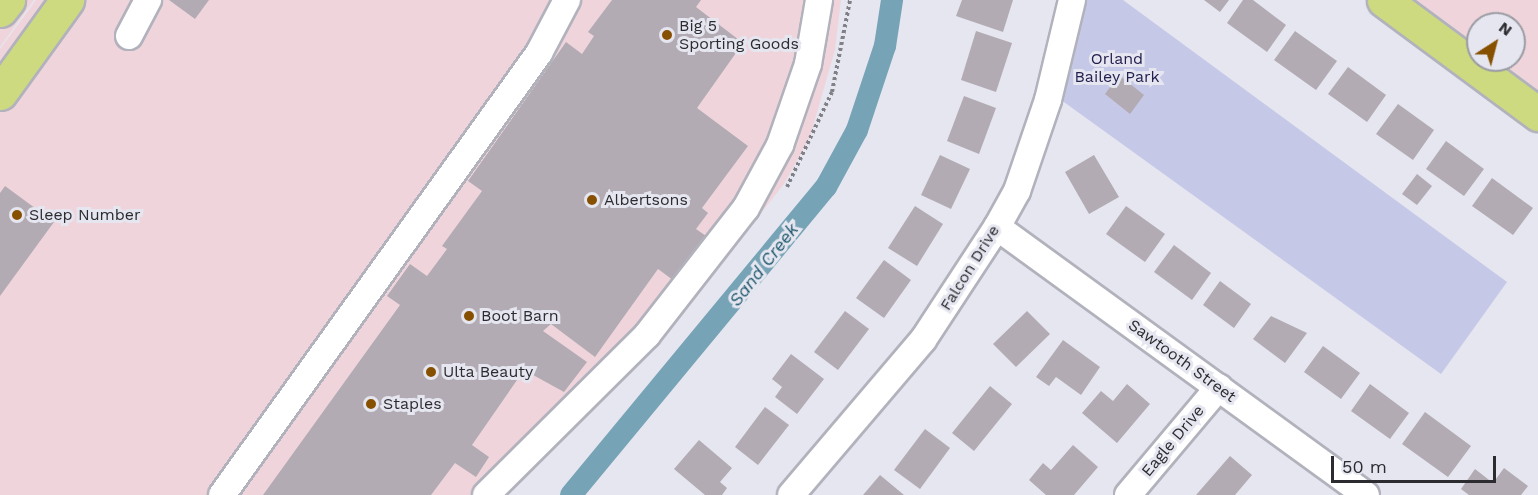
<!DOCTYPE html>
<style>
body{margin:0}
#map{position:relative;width:1538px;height:495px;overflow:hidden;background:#e5e6f0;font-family:"Work Sans",sans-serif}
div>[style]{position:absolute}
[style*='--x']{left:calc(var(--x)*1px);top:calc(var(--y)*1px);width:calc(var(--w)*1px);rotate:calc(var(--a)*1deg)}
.commercial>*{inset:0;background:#efd5db}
.green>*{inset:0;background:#c6c8e7}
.canal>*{height:22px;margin:-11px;padding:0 11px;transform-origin:11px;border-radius:11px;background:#76a3b5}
.building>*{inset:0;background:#b3abb3}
.path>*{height:4px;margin-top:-2px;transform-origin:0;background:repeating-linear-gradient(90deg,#808087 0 3px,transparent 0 6px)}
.roads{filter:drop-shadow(2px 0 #b1b2bc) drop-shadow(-2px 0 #b1b2bc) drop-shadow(0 2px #b1b2bc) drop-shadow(0 -2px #b1b2bc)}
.minor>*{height:26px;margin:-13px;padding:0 13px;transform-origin:13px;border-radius:13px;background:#fff}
.major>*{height:33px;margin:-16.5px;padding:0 16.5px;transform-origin:16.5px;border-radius:16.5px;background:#ceda80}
.dots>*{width:16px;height:16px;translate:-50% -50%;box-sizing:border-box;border:3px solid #e5e6f0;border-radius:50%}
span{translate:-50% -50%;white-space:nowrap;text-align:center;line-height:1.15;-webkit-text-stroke:6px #e5e6f0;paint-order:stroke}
.poi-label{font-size:16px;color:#2c2c30}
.left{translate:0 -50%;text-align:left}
.park-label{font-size:16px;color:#242151}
.street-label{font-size:16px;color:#2c2c30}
.water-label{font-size:18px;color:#1d576c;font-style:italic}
.north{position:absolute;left:1466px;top:12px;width:60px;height:60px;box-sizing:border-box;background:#e5e6f0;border:2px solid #9b9ca3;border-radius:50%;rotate:36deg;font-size:16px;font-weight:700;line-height:24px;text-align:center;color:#2c2c30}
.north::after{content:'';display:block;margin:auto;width:21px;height:27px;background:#875000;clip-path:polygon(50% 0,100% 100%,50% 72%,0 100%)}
.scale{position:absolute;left:1331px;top:456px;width:165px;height:27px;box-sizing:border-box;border:3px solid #2c2c30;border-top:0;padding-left:8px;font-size:18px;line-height:21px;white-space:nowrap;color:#2c2c30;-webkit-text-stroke:4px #e5e6f0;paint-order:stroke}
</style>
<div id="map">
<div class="commercial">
<div style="clip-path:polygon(0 0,34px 0,0 47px)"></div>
<div style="clip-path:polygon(36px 0,841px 0,835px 50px,810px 137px,784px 184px,659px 341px,504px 495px,0 495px,0 49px)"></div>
<div style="clip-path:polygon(evenodd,1384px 0,1538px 0,1538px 114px,1384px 0,1478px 24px,1514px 24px,1514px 60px,1478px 60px,1478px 24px)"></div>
</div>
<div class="green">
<div style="clip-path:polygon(1072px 0,1123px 0,1507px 282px,1441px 374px,1050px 92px)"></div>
</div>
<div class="canal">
<div style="--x:571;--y:495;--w:400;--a:-50.4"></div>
<div style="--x:826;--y:187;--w:65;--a:-61.5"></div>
<div style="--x:857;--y:130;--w:89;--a:-71.6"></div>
<div style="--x:885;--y:46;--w:47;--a:-81.3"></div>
</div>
<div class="building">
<div style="clip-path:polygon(169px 0,209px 0,195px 19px)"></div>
<div style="clip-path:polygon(612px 0,701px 0,696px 7px,743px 43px,697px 108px,748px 146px,702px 208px,708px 213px,696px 229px,709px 238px,677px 283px,658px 269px,595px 357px,551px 324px,543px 331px,587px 362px,564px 392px,524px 370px,472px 445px,489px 457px,476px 477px,455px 463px,431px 495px,263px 495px,400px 305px,387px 296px,410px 264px,427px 276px,447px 249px,442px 246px,482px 191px,468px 181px,566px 42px,582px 54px,594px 36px,588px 32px)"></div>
<div style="clip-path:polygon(962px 0,1013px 0,1003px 32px,956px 16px)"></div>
<div style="clip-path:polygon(1204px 0,1229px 0,1220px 12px)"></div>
<div style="clip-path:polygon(1243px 0,1253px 0,1286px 25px,1267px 52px,1227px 23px)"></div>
<div style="clip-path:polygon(976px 31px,1012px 43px,996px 92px,961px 80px)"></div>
<div style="clip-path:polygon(1295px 31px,1337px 61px,1316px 90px,1274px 60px)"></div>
<div style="clip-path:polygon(1348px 67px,1386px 95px,1367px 122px,1328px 94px)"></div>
<div style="clip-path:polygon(1119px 75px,1144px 95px,1130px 114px,1105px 94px)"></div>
<div style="clip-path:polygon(964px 96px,996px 108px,979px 154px,947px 141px)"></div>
<div style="clip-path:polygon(1398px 104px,1434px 130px,1413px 160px,1376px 134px)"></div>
<div style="clip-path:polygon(1446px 141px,1484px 169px,1464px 196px,1426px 169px)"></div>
<div style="clip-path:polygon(940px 155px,970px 169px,951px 209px,921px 195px)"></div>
<div style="clip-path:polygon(1094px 155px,1119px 197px,1089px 214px,1065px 172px)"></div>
<div style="clip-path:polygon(1417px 174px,1432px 186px,1417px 205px,1402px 194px)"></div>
<div style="clip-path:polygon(1492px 178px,1533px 208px,1513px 235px,1472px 206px)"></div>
<div style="clip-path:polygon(5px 186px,54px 222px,0 296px,0 193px)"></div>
<div style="clip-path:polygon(915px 206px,943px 224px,917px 266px,888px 248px)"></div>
<div style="clip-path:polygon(1126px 206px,1165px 234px,1145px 262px,1106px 234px)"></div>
<div style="clip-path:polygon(1174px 245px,1211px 273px,1192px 300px,1154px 272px)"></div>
<div style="clip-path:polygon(884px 260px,911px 280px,884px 318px,856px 298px)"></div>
<div style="clip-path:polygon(1220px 281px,1251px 304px,1234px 328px,1203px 305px)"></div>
<div style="clip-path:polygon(845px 311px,869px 329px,838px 370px,814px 352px)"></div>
<div style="clip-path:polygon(1027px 311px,1050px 334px,1016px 367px,993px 344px)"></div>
<div style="clip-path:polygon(1271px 316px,1307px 333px,1285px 363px,1253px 339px)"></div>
<div style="clip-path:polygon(1063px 340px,1100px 367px,1081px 395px,1056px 377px,1049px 386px,1036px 377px)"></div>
<div style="clip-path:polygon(1323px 346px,1360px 373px,1341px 399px,1304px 372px)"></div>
<div style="clip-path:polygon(791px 354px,824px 379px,797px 414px,775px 397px,782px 387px,772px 379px)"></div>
<div style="clip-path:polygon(1127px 384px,1150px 404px,1117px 443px,1082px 413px,1101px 391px,1113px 401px)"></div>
<div style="clip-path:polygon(1370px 384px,1409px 413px,1390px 439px,1351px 411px)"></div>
<div style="clip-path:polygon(990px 386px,1012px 404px,974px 451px,952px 433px)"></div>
<div style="clip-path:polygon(765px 407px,789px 425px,758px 465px,735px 447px)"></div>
<div style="clip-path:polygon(1425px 412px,1471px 446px,1448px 477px,1402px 444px)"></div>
<div style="clip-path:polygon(925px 429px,950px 448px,920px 489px,894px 470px)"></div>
<div style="clip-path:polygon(699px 440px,732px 468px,720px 482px,727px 488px,722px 495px,705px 495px,674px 469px)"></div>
<div style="clip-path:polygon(1073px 445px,1098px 467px,1074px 495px,1046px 495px,1029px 480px,1043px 463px,1051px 470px)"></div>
<div style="clip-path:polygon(1230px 456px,1252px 475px,1235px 495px,1196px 495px)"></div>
<div style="clip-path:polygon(1504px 468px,1528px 486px,1521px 495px,1469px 495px,1461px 489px,1475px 469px,1493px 483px)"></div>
<div style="clip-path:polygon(880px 475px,904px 495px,863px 495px)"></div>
</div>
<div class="path">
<div style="--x:787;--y:187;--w:105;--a:-64.7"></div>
<div style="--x:832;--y:92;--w:94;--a:-78.9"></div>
</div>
<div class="roads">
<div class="minor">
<div style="--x:129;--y:36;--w:41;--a:-62.2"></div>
<div style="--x:997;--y:227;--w:456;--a:36"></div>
<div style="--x:222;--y:495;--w:544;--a:-54.35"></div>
<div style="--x:539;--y:53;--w:60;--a:-62.2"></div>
<div style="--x:486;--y:495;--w:227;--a:-44.8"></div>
<div style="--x:647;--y:335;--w:161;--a:-52.1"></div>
<div style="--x:746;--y:208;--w:72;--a:-61.6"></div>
<div style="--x:780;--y:145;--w:86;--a:-70.9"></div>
<div style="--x:808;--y:64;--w:65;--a:-80.2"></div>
<div style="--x:791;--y:495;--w:204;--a:-49.6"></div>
<div style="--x:923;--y:340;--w:135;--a:-56.8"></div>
<div style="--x:997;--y:227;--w:41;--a:-60.9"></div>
<div style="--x:1017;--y:191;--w:96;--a:-71.2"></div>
<div style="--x:1048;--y:100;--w:103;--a:-76.5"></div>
<div style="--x:1128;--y:495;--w:141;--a:-49.9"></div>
</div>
<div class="major">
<div style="--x:1384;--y:0;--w:192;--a:36.5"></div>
<div style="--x:0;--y:10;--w:13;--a:-51"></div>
<div style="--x:0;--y:93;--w:115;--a:-54.2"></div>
</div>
</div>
<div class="dots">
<div style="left:667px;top:35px;background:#875000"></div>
<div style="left:592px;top:200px;background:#875000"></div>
<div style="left:17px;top:215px;background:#875000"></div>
<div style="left:469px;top:316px;background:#875000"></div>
<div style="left:431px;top:372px;background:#875000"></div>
<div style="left:371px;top:404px;background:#875000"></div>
</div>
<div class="poi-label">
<span class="left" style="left:679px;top:35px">Big 5<br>Sporting Goods</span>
<span class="left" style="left:604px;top:200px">Albertsons</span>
<span class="left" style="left:29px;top:215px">Sleep Number</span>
<span class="left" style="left:481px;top:316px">Boot Barn</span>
<span class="left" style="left:443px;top:372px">Ulta Beauty</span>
<span class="left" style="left:383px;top:404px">Staples</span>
</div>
<div class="park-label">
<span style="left:1117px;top:68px">Orland<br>Bailey Park</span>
</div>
<div class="street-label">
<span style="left:970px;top:268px;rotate:-58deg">Falcon Drive</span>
<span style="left:1182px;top:361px;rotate:36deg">Sawtooth Street</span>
<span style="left:1173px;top:441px;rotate:-50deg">Eagle Drive</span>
</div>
<div class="water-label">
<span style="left:764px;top:265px;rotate:-52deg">Sand Creek</span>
</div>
<div class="north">N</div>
<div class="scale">50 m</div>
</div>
